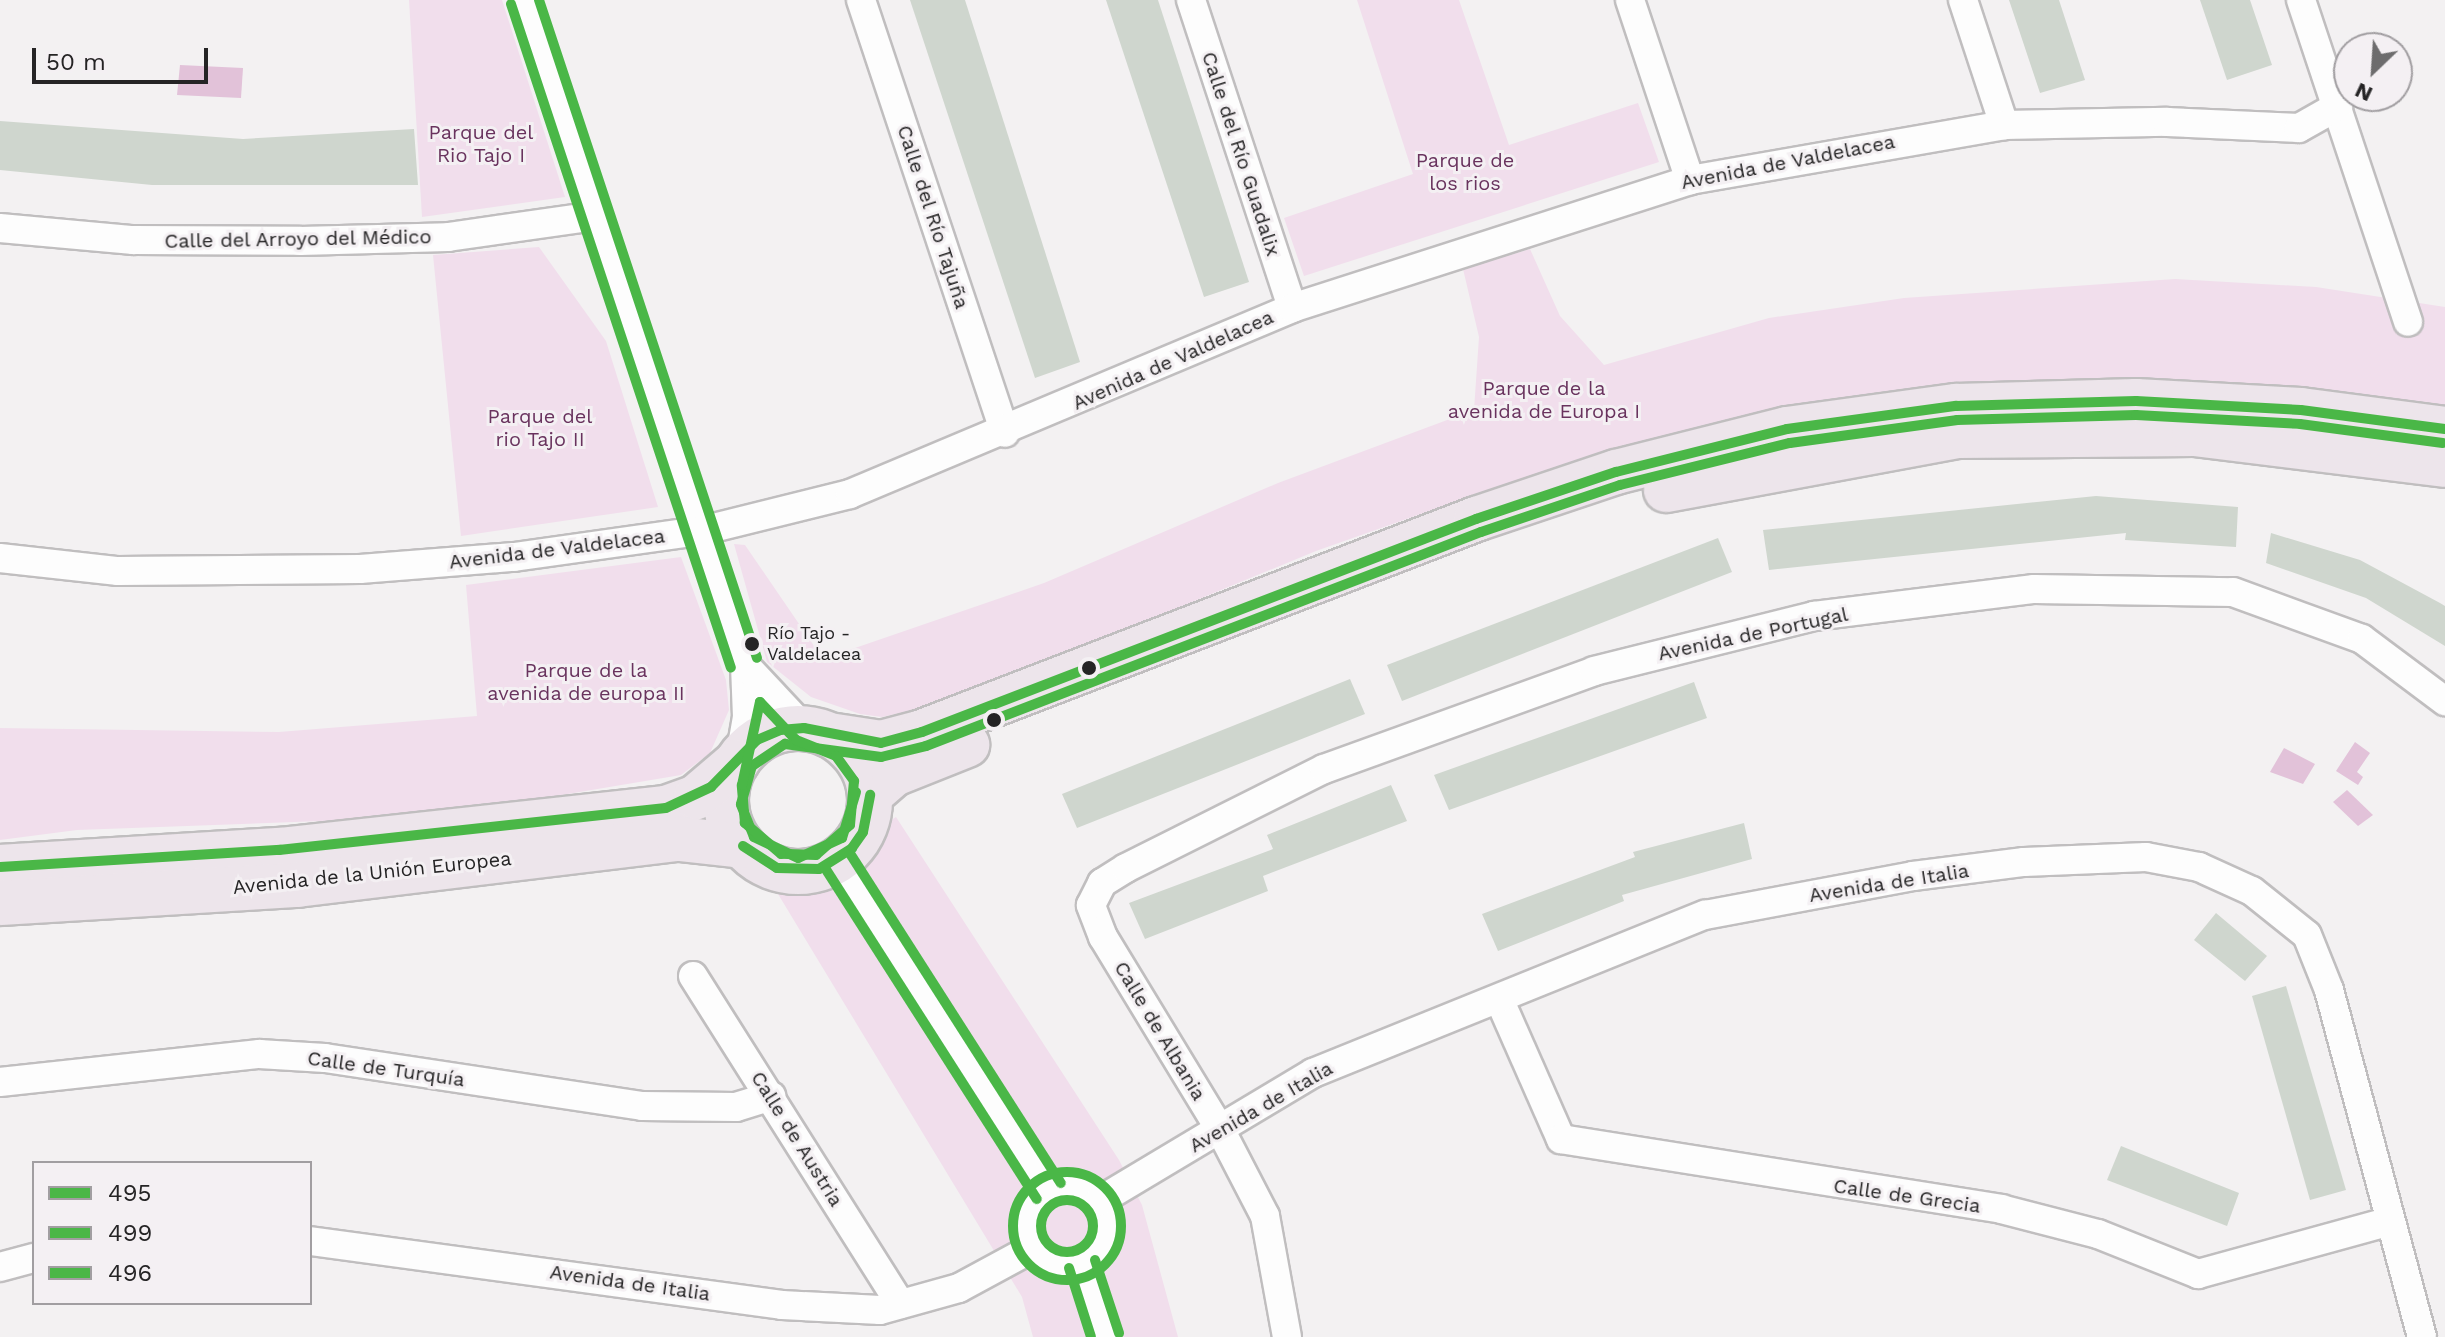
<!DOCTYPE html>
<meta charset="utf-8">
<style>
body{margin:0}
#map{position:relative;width:2445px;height:1337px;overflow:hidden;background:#f3f1f2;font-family:"Work Sans",sans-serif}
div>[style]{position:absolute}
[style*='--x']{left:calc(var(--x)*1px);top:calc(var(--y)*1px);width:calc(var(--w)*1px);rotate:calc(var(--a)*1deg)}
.green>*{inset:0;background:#f1deec}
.water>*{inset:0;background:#e2c2d9}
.building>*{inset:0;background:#cfd6ce}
.roads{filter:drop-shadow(2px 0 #c0bebf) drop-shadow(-2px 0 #c0bebf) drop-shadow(0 2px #c0bebf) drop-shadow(0 -2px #c0bebf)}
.street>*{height:28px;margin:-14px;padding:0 14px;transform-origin:14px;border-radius:14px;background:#fdfdfd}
.street>.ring{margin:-14px;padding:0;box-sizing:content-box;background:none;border:28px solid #fdfdfd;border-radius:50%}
.primary>*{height:44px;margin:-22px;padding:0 22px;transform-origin:22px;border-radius:22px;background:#ede5eb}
.primary>.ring{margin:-22px;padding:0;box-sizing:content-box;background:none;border:44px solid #ede5eb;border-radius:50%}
.bus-1>*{height:10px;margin:-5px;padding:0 5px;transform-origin:5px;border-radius:5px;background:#4ab747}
.bus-2>*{height:10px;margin:-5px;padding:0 5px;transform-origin:5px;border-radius:5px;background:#4ab747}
.bus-2>.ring{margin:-5px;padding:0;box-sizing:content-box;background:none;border:10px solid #4ab747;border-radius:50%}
.bus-3>*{height:10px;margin:-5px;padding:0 5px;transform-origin:5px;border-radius:5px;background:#4ab747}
.bus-3>.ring{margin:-5px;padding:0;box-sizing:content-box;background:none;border:10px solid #4ab747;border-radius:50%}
.dots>*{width:22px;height:22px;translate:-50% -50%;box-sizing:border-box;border:4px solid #f4f0f3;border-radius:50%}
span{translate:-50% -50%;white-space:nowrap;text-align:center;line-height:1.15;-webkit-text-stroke:6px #f4f0f3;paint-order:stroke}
.bus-label{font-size:18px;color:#252425}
.left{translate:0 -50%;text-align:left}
.park-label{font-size:20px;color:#69335e}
.street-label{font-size:20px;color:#252425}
.legend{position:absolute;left:32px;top:1161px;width:280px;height:144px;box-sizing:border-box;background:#f4f0f3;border:2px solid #a19ea1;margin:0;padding:10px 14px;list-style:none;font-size:24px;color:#252425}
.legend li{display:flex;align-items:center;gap:16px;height:40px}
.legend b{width:40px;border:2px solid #a19ea1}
.north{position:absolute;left:2333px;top:32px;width:80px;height:80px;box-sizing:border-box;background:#f4f0f3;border:2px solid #a19ea1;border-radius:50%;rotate:205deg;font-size:22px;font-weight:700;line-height:32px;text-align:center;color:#252425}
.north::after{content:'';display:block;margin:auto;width:28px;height:36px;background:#6d6c6d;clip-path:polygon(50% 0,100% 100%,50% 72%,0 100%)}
.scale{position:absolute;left:32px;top:48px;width:176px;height:36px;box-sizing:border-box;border:4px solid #252425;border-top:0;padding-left:10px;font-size:24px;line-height:28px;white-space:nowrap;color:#252425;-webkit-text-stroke:6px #f4f0f3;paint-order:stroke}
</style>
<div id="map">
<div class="green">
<div style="clip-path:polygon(409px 0,502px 0,565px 197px,422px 217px)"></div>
<div style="clip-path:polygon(1357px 0,1459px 0,1509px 145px,1638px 103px,1659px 162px,1304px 276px,1284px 218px,1413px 174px)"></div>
<div style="clip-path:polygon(539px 247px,606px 341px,658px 507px,461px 536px,433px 255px)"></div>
<div style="clip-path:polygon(1530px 249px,1560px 316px,1604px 365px,1769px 318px,1904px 298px,2175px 279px,2316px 287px,2445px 307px,2445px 409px,2328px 391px,2125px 380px,2000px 382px,1858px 397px,1603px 454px,1500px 486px,1316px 551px,949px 702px,882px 717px,860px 714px,811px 697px,767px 662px,734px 544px,745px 545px,823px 659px,1044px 583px,1278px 483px,1474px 410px,1479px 337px,1463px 269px)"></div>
<div style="clip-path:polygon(681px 557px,726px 680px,729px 710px,710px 753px,681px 775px,490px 807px,348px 820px,77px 830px,0 840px,0 728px,279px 732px,477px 716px,466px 585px)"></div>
<div style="clip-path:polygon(896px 817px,1119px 1160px,1142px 1205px,1178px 1337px,1033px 1337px,1022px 1297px,778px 894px)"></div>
</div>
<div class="water">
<div style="clip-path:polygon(180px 65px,243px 68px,241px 98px,177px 95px)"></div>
<div style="clip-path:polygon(2355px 742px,2370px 753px,2357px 772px,2363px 777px,2358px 785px,2336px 771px)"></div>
<div style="clip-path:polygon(2284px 748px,2315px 764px,2303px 784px,2270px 772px)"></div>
<div style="clip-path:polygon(2347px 790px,2373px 815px,2358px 826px,2333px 802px)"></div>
</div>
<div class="building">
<div style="clip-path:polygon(910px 0,965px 0,1080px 362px,1035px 378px)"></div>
<div style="clip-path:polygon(1106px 0,1158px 0,1249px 282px,1204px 297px)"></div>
<div style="clip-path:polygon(2009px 0,2059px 0,2085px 80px,2040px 93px)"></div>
<div style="clip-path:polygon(2200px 0,2250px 0,2272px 65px,2227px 80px)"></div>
<div style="clip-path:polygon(0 121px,243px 139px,414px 129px,418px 185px,152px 185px,0 170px)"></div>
<div style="clip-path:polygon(2096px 496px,2238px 507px,2236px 547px,2125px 540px,2126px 533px,1769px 570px,1763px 530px)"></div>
<div style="clip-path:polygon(2271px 533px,2360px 560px,2440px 603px,2445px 606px,2445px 646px,2366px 598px,2266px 563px)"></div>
<div style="clip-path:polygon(1718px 538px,1732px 572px,1402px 701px,1387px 665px)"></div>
<div style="clip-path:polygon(1350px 679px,1365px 714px,1077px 828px,1062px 794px)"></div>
<div style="clip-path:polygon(1694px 682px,1707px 718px,1449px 810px,1434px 775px)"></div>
<div style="clip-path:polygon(1391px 785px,1407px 821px,1263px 876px,1268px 891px,1145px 939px,1129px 903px,1273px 849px,1267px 835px)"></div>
<div style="clip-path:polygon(1744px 823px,1752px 859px,1622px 895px,1624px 901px,1498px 951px,1482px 914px,1635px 857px,1633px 852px)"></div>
<div style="clip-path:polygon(2216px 913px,2267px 956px,2245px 981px,2194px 940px)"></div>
<div style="clip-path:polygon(2286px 986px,2346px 1190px,2310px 1200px,2252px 996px)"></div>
<div style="clip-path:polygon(2121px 1146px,2239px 1193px,2227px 1226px,2107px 1180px)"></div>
</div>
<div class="roads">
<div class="street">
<div style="--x:524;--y:0;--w:701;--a:71.62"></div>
<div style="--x:745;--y:665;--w:52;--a:87.8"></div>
<div style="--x:747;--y:717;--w:41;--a:99.9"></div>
<div style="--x:861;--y:0;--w:456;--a:71.6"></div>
<div style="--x:1191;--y:0;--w:324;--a:71.8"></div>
<div style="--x:1630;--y:0;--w:190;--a:71.6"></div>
<div style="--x:1963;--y:0;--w:132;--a:71.8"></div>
<div style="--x:2301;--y:0;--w:339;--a:71.6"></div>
<div style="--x:0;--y:228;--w:134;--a:5.2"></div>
<div style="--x:133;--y:240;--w:167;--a:0.3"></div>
<div style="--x:300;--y:241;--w:148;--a:-1.5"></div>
<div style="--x:448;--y:237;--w:148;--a:-8.1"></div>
<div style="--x:0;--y:558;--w:119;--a:6.3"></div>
<div style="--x:118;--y:571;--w:242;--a:-0.5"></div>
<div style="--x:360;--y:569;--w:154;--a:-4.5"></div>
<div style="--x:514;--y:557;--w:193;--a:-8"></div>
<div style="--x:705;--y:530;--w:149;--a:-13.9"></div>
<div style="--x:850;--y:494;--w:480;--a:-22.8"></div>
<div style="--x:1292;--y:308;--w:418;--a:-17.8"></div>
<div style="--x:1690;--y:180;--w:319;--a:-9.9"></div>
<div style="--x:2004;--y:125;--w:163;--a:-1.1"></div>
<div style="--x:2167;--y:122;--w:132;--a:2.6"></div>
<div style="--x:2299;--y:128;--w:45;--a:-29.4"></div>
<div style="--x:745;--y:665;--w:86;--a:46.9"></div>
<div style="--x:837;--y:860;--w:393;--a:57.4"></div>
<div style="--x:693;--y:976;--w:388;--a:57.7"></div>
<div style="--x:1500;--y:1001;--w:151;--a:66.2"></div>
<div style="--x:1561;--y:1139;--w:446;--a:9"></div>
<div style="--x:2001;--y:1209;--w:100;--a:14.5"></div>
<div style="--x:2098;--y:1234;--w:108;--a:21.8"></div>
<div style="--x:2198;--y:1274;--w:199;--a:-15.4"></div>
<div style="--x:0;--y:1082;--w:261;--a:-6.2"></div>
<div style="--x:259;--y:1054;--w:66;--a:3.5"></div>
<div style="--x:325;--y:1058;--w:321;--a:8.6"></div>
<div style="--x:642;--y:1106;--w:94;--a:0.6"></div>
<div style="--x:736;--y:1107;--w:37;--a:-17"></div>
<div class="ring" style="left:1027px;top:1186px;width:52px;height:52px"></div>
<div style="--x:1099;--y:1201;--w:249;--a:-30.9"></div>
<div style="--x:1313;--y:1073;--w:423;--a:-22"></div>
<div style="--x:1705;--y:915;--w:212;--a:-10.6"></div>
<div style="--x:1913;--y:876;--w:112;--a:-7.2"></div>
<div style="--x:2024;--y:862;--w:122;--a:-2.3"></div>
<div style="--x:2146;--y:857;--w:54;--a:10.7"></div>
<div style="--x:2199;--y:867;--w:58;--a:24.4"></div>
<div style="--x:2252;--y:891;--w:70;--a:38.7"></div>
<div style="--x:2307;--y:935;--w:59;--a:68.2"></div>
<div style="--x:2329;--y:990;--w:359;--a:75"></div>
<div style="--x:310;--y:1241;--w:476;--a:7.7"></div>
<div style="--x:782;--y:1305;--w:98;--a:2.9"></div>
<div style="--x:880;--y:1310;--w:82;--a:-15.6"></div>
<div style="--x:959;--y:1288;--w:84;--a:-28.4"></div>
<div style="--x:1082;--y:1264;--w:77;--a:71.8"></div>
<div style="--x:0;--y:1267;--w:35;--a:-15"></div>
<div style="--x:1287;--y:1337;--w:123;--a:-100.3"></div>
<div style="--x:1265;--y:1216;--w:96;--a:-117.4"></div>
<div style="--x:1221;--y:1131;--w:227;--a:-121.3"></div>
<div style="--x:1103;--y:937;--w:34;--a:-111"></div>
<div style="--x:1091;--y:905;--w:25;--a:-63"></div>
<div style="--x:1102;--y:883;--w:28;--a:-32"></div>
<div style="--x:1126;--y:868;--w:221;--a:-26.6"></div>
<div style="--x:1324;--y:769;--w:287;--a:-19.9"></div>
<div style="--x:1594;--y:671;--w:227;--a:-14"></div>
<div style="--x:1814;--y:616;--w:222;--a:-7"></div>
<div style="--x:2034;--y:589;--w:199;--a:0.9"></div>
<div style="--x:2233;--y:592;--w:137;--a:20"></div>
<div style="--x:2362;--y:639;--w:104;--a:36.8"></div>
</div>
<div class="primary">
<div style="--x:1666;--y:490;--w:296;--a:-10.5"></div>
<div style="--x:1957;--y:436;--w:237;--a:-0.5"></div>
<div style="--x:2194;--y:434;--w:253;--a:7"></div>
<div class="ring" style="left:726px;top:728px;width:100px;height:100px"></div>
<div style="--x:829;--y:735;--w:53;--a:8.7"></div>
<div style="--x:881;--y:743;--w:42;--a:-15"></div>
<div style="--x:922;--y:732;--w:594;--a:-21.03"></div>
<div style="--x:1476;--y:519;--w:148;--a:-18.6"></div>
<div style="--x:1616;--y:472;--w:176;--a:-14.1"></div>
<div style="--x:1787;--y:429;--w:171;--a:-7.8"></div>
<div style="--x:1956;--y:406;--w:180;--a:-1.6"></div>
<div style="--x:2136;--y:401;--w:165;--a:3.1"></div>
<div style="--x:2301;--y:410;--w:145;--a:7.5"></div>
<div style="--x:870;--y:795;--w:32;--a:-41"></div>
<div style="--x:894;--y:774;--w:79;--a:-21.7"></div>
<div style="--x:0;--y:867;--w:280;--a:-3.5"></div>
<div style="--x:279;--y:850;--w:389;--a:-6.2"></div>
<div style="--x:666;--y:808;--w:32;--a:-20"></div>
<div style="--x:696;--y:797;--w:54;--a:-40.5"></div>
<div style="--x:0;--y:903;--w:298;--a:-3.5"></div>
<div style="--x:297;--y:885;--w:385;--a:-6.9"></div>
<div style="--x:679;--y:839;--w:64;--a:6.2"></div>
</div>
</div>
<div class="bus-1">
<div style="--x:743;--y:846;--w:40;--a:32.9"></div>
<div style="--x:777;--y:868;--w:42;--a:1.4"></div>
<div style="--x:819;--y:869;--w:39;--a:-32"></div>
<div style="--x:852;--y:848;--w:19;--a:-55"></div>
<div style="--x:863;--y:832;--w:38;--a:-79"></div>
<div style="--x:0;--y:867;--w:280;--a:-3.5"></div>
<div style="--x:279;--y:850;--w:389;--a:-6.2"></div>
<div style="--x:666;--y:808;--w:50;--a:-25"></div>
<div style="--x:711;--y:787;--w:66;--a:-45.6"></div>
<div style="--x:757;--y:740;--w:25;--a:-23"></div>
<div style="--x:780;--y:730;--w:24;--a:-5"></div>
<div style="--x:804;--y:728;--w:78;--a:11"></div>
<div style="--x:881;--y:743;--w:42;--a:-15"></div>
<div style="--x:922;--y:732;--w:594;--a:-21.03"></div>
<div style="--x:1476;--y:519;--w:148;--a:-18.6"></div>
<div style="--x:1616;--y:472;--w:176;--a:-14.1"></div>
<div style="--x:1787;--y:429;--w:171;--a:-7.8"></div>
<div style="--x:1956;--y:406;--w:180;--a:-1.6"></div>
<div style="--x:2136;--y:401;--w:165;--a:3.1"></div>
<div style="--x:2301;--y:410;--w:145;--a:7.5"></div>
</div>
<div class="bus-2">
<div style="--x:856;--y:792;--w:48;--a:106.9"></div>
<div style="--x:842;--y:838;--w:48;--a:155.6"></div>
<div style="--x:798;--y:858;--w:49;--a:-154.5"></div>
<div style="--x:754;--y:837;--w:35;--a:-112"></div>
<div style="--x:741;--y:804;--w:40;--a:-74"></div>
<div style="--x:752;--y:766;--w:40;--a:-34"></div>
<div style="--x:785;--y:744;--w:97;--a:7.7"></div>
<div style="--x:881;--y:757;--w:46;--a:-13.7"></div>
<div style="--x:926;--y:746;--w:595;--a:-21.09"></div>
<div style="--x:1481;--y:532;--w:147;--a:-18.7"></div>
<div style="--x:1620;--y:485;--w:175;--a:-13.9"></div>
<div style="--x:1790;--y:443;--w:169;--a:-7.8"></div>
<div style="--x:1957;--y:420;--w:179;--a:-1.6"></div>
<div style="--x:2136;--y:415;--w:164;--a:3.1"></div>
<div style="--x:2300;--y:424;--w:144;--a:7.6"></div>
<div style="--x:825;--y:868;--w:393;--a:57.4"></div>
<div class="ring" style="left:1013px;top:1172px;width:98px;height:98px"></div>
<div style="--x:1069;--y:1268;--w:72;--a:72.3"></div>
</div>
<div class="bus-3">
<div style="--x:539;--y:0;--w:693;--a:71.67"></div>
<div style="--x:511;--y:4;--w:699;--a:71.67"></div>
<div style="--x:760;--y:702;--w:52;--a:46.5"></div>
<div style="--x:796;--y:740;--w:43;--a:21.8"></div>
<div style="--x:836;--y:756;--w:31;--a:54"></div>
<div style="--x:854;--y:781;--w:44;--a:95.2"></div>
<div style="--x:850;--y:825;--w:45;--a:138.6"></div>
<div style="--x:816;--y:855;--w:35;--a:-178"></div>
<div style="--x:781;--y:854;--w:48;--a:-139.3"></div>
<div style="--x:745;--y:823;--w:38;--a:-95"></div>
<div style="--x:742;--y:785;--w:85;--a:-77.8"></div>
<div style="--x:849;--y:852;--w:393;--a:57.4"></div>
<div class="ring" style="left:1041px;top:1200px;width:42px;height:42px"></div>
<div style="--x:1095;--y:1260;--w:77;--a:71.8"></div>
</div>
<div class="dots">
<div style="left:752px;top:644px;background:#252425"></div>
<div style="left:1089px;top:668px;background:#252425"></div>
<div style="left:994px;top:720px;background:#252425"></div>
</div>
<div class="bus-label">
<span class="left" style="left:767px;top:644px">Río Tajo -<br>Valdelacea</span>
</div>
<div class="park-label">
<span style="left:481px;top:144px">Parque del<br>Rio Tajo I</span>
<span style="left:1465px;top:172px">Parque de<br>los rios</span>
<span style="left:1544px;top:400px">Parque de la<br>avenida de Europa I</span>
<span style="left:540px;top:428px">Parque del<br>rio Tajo II</span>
<span style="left:586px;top:682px">Parque de la<br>avenida de europa II</span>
</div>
<div class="street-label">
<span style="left:1241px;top:154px;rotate:72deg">Calle del Río Guadalix</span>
<span style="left:1788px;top:162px;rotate:-11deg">Avenida de Valdelacea</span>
<span style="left:933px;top:217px;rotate:72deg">Calle del Río Tajuña</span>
<span style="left:298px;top:239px;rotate:-1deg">Calle del Arroyo del Médico</span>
<span style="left:1173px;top:360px;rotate:-24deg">Avenida de Valdelacea</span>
<span style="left:557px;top:549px;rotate:-7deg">Avenida de Valdelacea</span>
<span style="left:1753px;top:634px;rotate:-12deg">Avenida de Portugal</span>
<span style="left:372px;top:873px;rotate:-6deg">Avenida de la Unión Europea</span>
<span style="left:1889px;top:883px;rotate:-9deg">Avenida de Italia</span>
<span style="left:1160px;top:1031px;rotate:59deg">Calle de Albania</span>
<span style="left:386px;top:1069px;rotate:8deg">Calle de Turquía</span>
<span style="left:1261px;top:1107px;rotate:-30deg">Avenida de Italia</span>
<span style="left:797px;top:1139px;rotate:58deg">Calle de Austria</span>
<span style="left:1907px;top:1196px;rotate:8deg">Calle de Grecia</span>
<span style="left:630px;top:1283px;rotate:8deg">Avenida de Italia</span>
</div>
<ul class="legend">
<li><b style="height:10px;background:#4ab747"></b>495</li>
<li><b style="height:10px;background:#4ab747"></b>499</li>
<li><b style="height:10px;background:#4ab747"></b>496</li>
</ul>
<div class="north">N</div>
<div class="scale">50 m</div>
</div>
